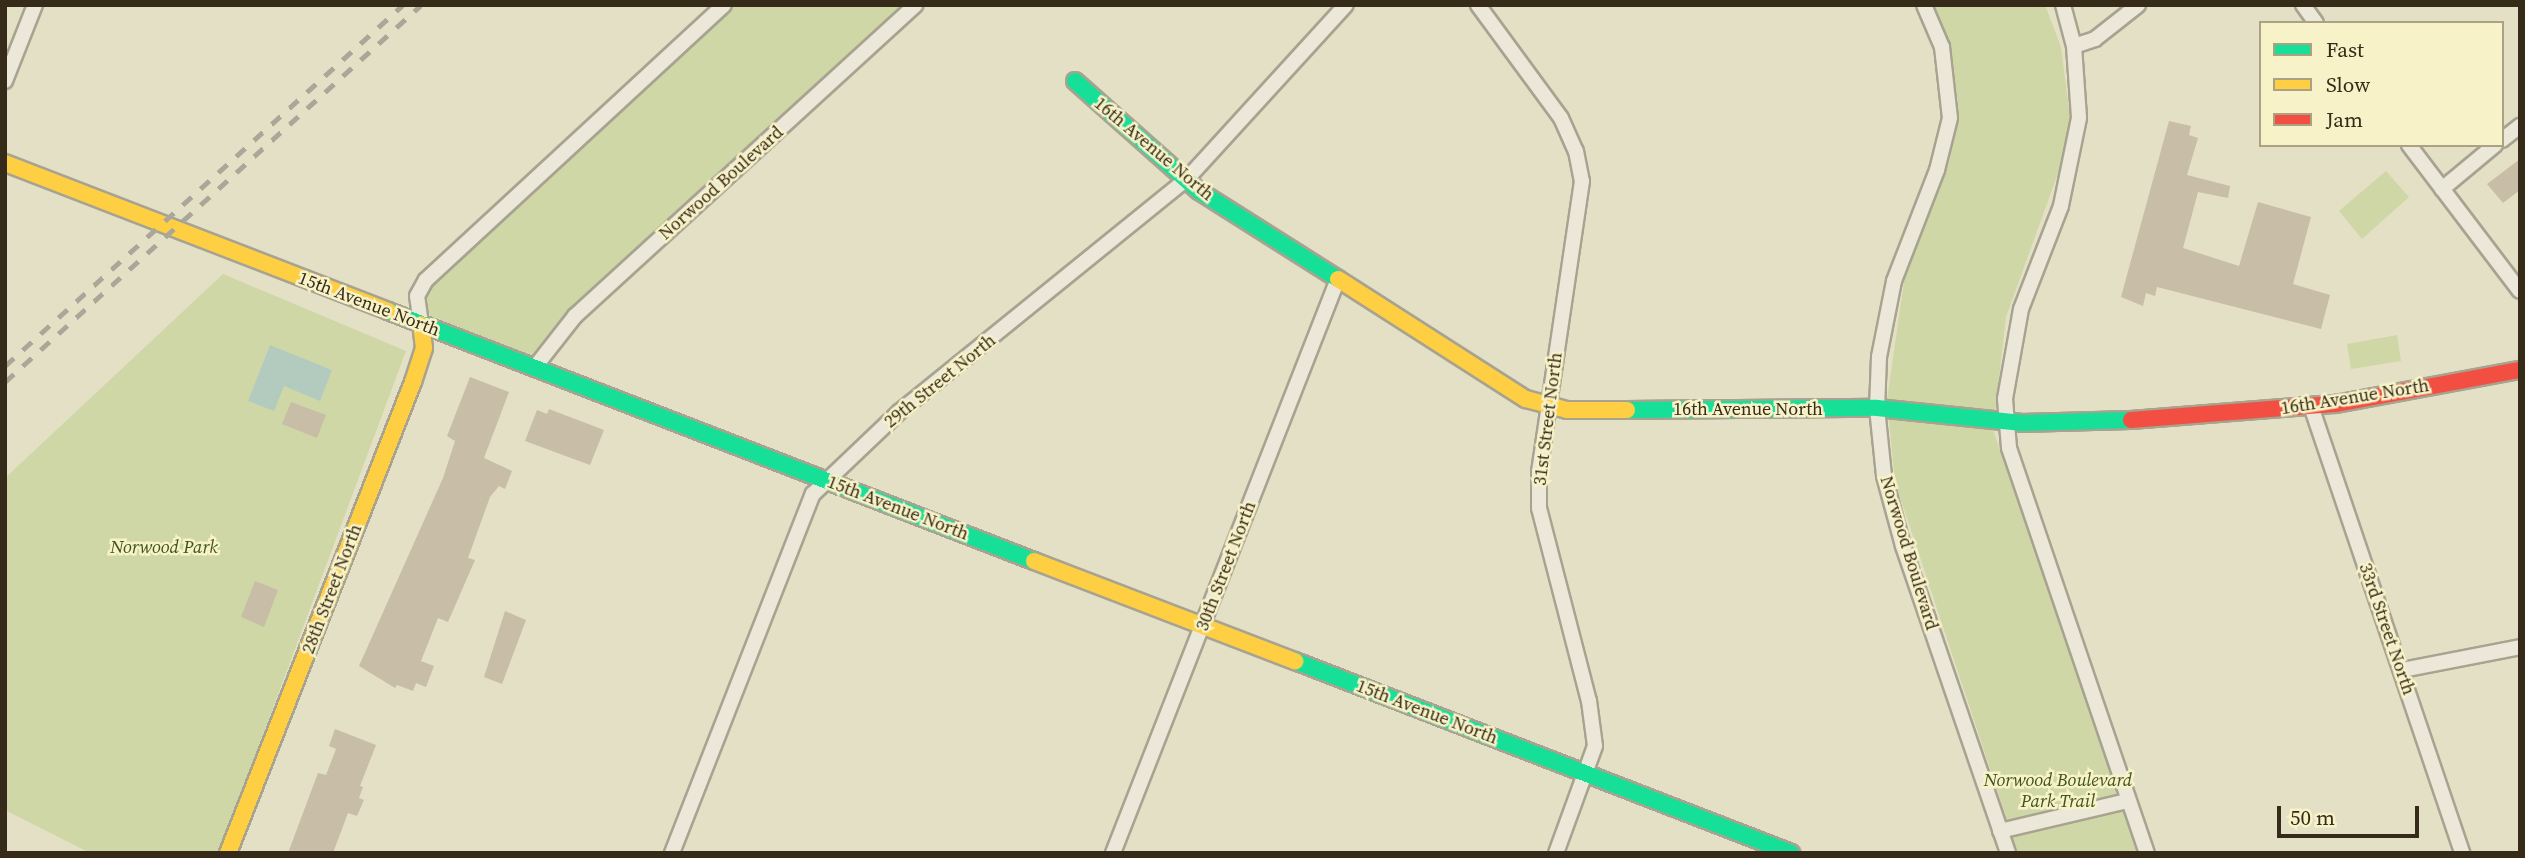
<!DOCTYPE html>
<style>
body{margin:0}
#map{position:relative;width:2525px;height:858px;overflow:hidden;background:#e4e0c5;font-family:"Source Serif 4",serif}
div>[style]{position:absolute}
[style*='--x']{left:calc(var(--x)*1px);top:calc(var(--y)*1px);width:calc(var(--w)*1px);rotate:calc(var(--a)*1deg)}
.green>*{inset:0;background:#cfd7a6}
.water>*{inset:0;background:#b3cabf}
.building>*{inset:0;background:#c8bda6}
.roads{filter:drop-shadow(2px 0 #a8a390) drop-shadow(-2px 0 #a8a390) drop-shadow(0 2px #a8a390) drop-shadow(0 -2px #a8a390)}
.street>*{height:14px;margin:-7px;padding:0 7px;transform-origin:7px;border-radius:7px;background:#ebe8d9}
.fast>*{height:16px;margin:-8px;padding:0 8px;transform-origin:8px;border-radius:8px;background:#16e098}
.slow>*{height:16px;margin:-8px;padding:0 8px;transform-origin:8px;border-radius:8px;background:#ffcf43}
.jam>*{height:16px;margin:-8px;padding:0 8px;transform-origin:8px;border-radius:8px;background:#f24e42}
.rail>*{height:5px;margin-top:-2.5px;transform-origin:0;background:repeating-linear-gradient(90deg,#aaa799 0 12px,transparent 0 24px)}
span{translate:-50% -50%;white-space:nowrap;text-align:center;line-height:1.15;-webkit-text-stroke:5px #f8f2c8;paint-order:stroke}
.street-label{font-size:18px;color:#362b19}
.park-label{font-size:18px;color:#3e541e;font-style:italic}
.frame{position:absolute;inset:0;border:7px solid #362b19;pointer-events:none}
.legend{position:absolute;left:2259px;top:21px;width:245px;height:126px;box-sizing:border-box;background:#f8f2c8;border:2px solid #aaa282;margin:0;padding:9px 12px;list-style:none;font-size:21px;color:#362b19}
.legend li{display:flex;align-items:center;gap:14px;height:35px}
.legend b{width:35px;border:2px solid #aaa282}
.scale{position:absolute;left:2277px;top:806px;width:142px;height:32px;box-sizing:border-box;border:4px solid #362b19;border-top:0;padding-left:9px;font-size:21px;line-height:24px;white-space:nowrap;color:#362b19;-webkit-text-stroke:5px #f8f2c8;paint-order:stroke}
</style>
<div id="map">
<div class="green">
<div style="clip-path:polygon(724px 5px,905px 5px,563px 317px,531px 356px,431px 316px,417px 296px)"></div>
<div style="clip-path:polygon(1934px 5px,2045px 5px,2061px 47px,2070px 117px,2061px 165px,2006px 317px,1993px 430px,2139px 853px,2018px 853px,1895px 482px,1887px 400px,1905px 275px,1950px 160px,1958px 102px,1947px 38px)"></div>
<div style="clip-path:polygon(2386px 171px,2409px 197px,2362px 239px,2339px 211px)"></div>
<div style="clip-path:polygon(223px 274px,406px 351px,219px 853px,90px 853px,5px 810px,5px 478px)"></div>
<div style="clip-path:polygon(2397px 335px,2401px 361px,2351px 369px,2347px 344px)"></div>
</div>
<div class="water">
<div style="clip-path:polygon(270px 345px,332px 370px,320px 401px,284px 386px,274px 411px,248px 401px)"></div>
</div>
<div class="building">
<div style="clip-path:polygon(2169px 121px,2191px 126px,2189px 135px,2198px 138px,2187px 175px,2230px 186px,2228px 198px,2198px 192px,2183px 248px,2239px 266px,2258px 202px,2311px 217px,2293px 284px,2330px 295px,2321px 329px,2157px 287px,2155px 296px,2146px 293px,2143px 306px,2121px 297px)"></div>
<div style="clip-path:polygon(2520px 159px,2520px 190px,2503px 203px,2487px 184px)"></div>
<div style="clip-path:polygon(470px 377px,509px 392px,484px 458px,512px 471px,505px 489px,499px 486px,490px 497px,468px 558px,475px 560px,448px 622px,438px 618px,421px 661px,434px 666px,426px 687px,416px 683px,413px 691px,397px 685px,395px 688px,359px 666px,443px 478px,455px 441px,447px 436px)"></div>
<div style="clip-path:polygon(291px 402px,326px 415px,317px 438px,282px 424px)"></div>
<div style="clip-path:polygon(549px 409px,604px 430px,590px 465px,525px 441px,537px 410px,547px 414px)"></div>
<div style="clip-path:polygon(255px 581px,278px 590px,264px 627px,241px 617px)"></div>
<div style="clip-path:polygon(505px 611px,526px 620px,502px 684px,484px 677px)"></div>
<div style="clip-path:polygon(335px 729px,376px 745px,360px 786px,363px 787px,359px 798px,364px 800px,357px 816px,348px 813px,333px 853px,288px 853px,318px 773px,326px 775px,336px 749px,329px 746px)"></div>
</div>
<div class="roads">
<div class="street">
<div style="--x:1478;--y:5;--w:140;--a:53.7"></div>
<div style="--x:1561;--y:118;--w:36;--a:66"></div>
<div style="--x:1576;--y:151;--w:31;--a:79"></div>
<div style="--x:1582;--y:181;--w:293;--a:98.4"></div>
<div style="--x:1539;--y:471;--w:37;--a:90"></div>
<div style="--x:1539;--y:508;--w:199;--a:75.5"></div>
<div style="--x:1589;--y:701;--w:45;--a:82.4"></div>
<div style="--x:1595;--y:746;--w:114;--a:110"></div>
<div style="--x:1924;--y:5;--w:46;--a:66.8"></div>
<div style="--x:1942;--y:47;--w:71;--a:83.6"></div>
<div style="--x:1950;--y:118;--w:54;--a:104"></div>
<div style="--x:1937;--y:170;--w:119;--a:111.2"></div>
<div style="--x:1894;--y:281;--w:77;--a:101.2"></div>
<div style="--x:1879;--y:357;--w:51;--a:92.2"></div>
<div style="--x:1877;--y:408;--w:68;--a:84.1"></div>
<div style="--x:1884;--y:476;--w:73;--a:74.8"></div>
<div style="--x:1903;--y:546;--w:324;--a:71.1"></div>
<div style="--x:2063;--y:5;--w:42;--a:75"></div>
<div style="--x:2074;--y:46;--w:72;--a:86"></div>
<div style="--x:2079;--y:118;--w:90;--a:101.6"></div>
<div style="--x:2061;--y:206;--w:110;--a:111.2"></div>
<div style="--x:2021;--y:309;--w:91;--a:100.1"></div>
<div style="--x:2005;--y:399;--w:49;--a:85.3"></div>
<div style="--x:2009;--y:448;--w:428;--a:71.2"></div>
<div style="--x:2303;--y:5;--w:22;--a:54"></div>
<div style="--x:2074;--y:46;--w:22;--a:-18"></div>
<div style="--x:2095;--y:39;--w:55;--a:-38.3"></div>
<div style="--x:5;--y:81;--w:82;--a:-68.5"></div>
<div style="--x:2502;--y:140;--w:23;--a:-38"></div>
<div style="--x:2409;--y:145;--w:183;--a:52.8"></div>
<div style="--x:2442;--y:189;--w:69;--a:-39.7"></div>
<div style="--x:421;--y:324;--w:28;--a:-98"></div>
<div style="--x:417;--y:296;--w:18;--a:-61"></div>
<div style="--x:426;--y:280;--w:405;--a:-42.7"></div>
<div style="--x:535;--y:367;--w:65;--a:-51.9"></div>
<div style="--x:575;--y:316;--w:461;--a:-42.4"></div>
<div style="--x:2311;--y:406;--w:472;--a:71.3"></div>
<div style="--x:2402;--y:670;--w:120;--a:-11"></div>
<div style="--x:2000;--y:831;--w:130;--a:-13.3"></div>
<div style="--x:672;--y:853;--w:386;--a:-68.6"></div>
<div style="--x:813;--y:494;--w:119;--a:-43.6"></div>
<div style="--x:899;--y:412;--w:369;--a:-39"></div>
<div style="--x:1186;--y:180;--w:237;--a:-47.6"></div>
<div style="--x:1113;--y:853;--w:617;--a:-68.6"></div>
</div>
<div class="fast">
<div style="--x:1075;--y:81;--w:166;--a:41.6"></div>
<div style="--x:1199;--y:191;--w:165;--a:32.3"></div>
<div style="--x:388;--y:311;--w:693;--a:21.16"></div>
<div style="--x:1627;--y:410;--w:250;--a:-0.5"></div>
<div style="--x:1877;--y:408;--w:146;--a:5.9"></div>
<div style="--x:2022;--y:423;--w:109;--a:-1.6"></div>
<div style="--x:1295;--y:661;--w:532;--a:21.16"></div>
</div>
<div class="slow">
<div style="--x:5;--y:163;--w:411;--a:21.1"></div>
<div style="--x:1338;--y:279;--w:223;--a:32.6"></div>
<div style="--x:1526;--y:399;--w:42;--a:15"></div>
<div style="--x:1567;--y:410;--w:60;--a:0"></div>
<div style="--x:1034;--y:561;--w:280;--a:21"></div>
<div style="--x:228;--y:853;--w:506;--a:-68.56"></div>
<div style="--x:413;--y:382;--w:36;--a:-72"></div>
<div style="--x:424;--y:348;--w:24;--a:-97"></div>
</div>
<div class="jam">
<div style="--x:2131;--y:420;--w:206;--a:-4.5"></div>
<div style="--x:2336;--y:404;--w:187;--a:-10.5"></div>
</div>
</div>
<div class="rail">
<div style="--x:5;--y:366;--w:537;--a:-42.21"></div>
<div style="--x:5;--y:382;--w:561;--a:-42.18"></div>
</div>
<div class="street-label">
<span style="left:1154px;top:149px;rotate:40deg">16th Avenue North</span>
<span style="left:721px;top:183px;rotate:-42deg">Norwood Boulevard</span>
<span style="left:369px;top:304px;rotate:21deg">15th Avenue North</span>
<span style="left:940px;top:381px;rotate:-39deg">29th Street North</span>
<span style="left:2355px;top:397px;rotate:-9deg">16th Avenue North</span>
<span style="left:1748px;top:409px">16th Avenue North</span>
<span style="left:1548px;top:419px;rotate:-83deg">31st Street North</span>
<span style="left:898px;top:508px;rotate:21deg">15th Avenue North</span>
<span style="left:1909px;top:553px;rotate:73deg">Norwood Boulevard</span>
<span style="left:1226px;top:566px;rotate:-69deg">30th Street North</span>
<span style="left:332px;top:589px;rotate:-69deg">28th Street North</span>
<span style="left:2387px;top:629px;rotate:71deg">33rd Street North</span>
<span style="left:1427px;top:712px;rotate:21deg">15th Avenue North</span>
</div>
<div class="park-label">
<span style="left:164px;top:547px">Norwood Park</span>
<span style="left:2058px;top:791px">Norwood Boulevard<br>Park Trail</span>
</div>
<div class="frame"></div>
<ul class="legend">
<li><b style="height:9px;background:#16e098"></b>Fast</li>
<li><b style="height:9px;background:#ffcf43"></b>Slow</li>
<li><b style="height:9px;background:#f24e42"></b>Jam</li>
</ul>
<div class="scale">50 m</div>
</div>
